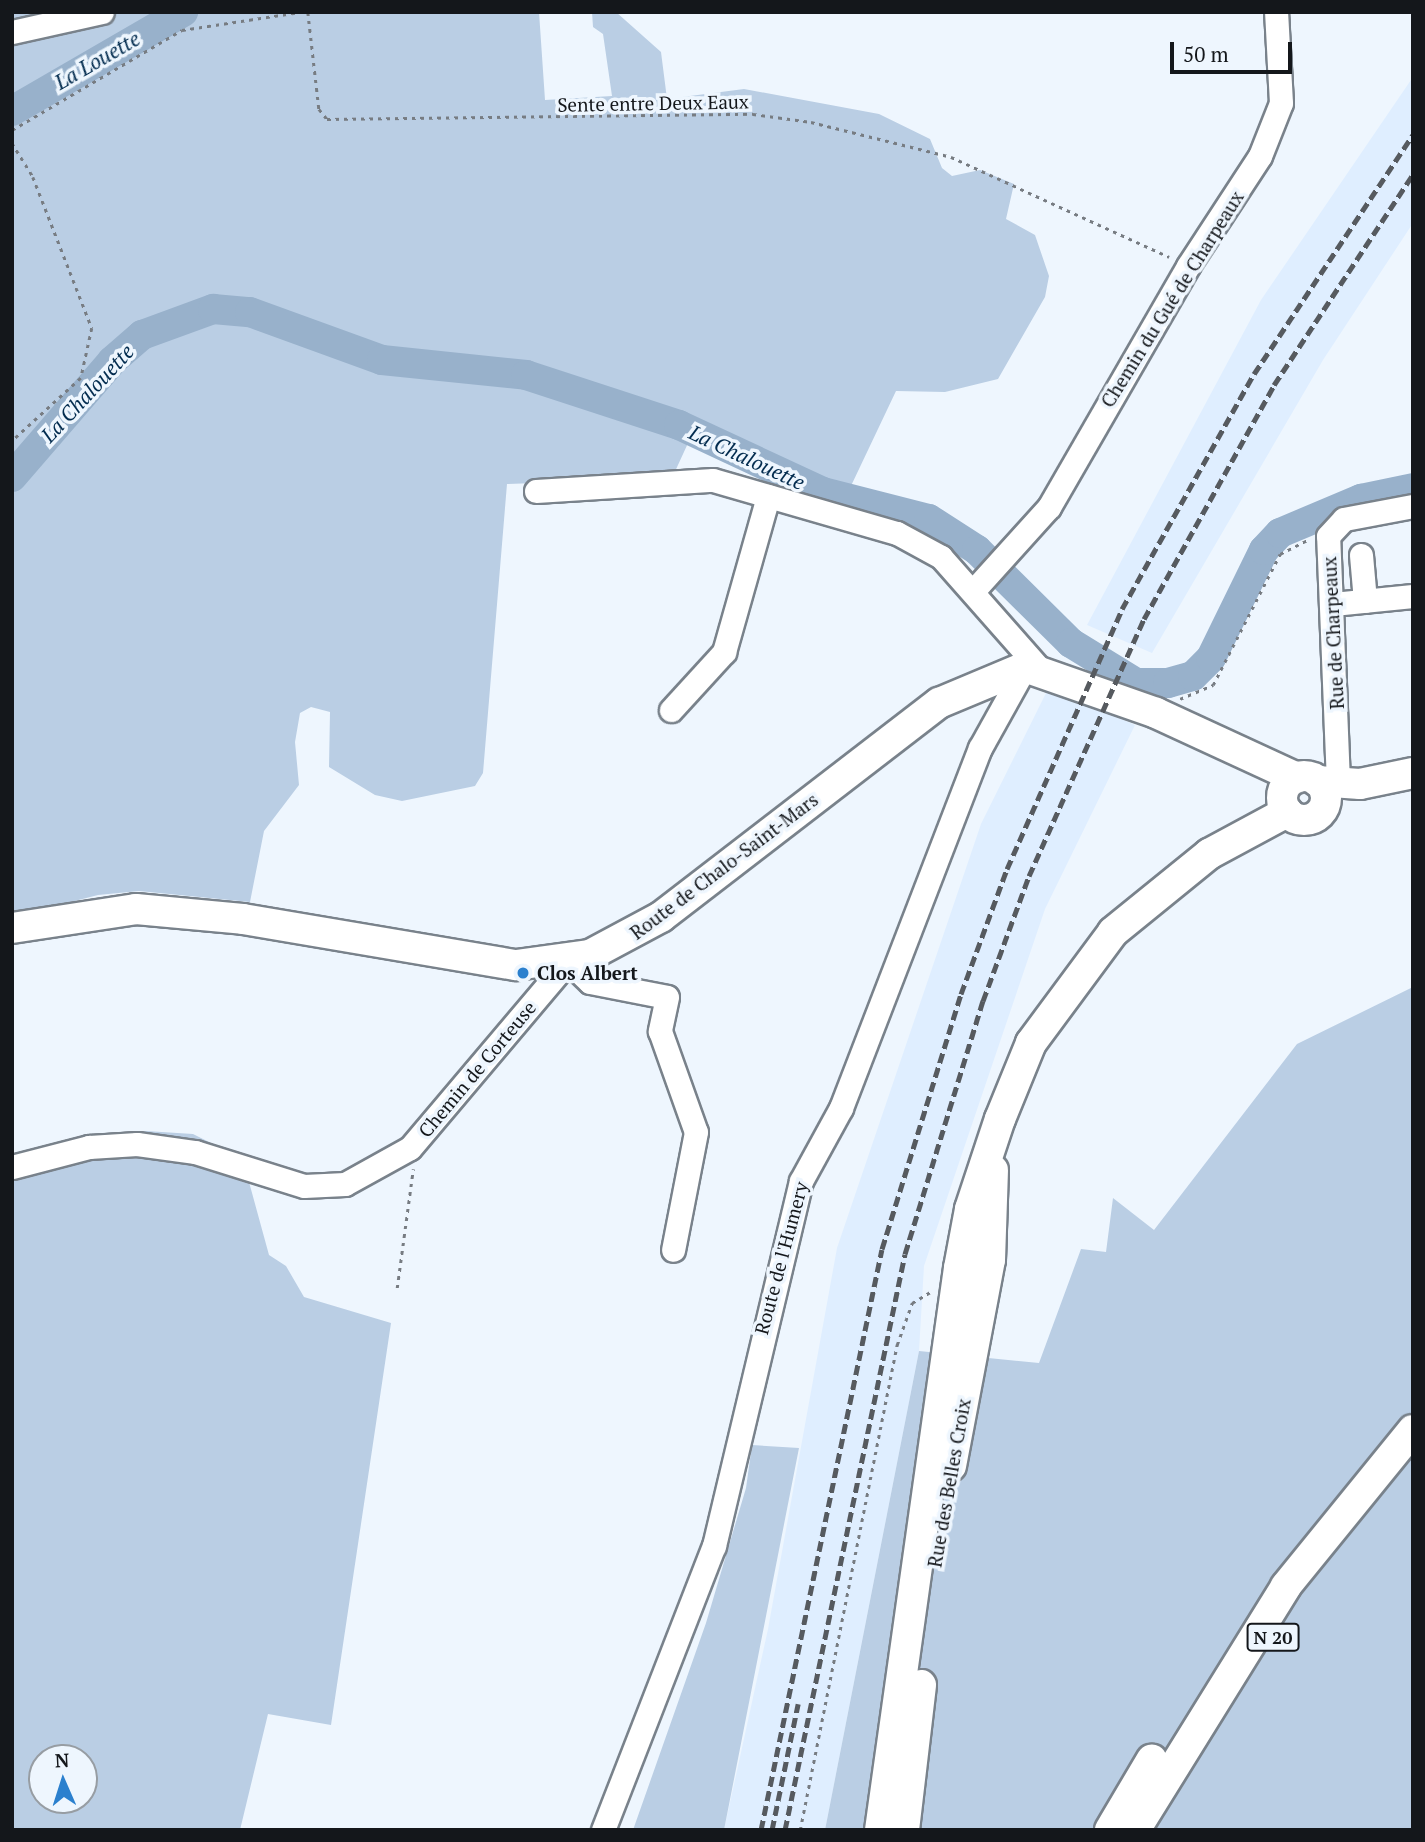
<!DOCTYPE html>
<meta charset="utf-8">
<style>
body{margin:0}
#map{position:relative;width:1425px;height:1842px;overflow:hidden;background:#eef6fe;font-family:"PT Serif",serif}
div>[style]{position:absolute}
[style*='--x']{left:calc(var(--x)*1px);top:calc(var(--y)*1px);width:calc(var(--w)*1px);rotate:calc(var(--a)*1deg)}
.built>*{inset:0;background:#dfeeff}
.green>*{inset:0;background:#bacee4}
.river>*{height:30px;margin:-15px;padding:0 15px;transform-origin:15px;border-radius:15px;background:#98b1cb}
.path>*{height:2.5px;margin-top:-1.25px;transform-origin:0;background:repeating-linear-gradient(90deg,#777c82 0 3.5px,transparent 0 8.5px)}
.roads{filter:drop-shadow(2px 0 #79828b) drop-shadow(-2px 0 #79828b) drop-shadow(0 2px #79828b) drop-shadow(0 -2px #79828b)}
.minor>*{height:23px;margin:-11.5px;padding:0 11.5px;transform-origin:11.5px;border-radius:11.5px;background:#fff}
.major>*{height:30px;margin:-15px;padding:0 15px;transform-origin:15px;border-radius:15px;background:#fff}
.major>.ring{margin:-15px;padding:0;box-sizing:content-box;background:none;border:30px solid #fff;border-radius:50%}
.rail>*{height:5px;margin-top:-2.5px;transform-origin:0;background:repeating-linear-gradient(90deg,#565a5f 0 10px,transparent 0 15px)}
.dots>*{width:19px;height:19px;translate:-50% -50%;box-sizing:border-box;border:4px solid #eef6fe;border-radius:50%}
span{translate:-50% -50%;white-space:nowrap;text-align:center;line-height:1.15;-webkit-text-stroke:7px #eef6fe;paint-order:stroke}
.shield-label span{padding:2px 5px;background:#eef6fe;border:2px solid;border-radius:5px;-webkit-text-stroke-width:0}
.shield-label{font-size:18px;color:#14171b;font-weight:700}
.street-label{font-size:19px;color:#14171b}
.poi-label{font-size:19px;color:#14171b;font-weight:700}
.left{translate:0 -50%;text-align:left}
.water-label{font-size:21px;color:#032c4f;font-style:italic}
.frame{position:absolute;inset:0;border:14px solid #14171b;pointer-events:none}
.north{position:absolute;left:28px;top:1744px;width:70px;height:70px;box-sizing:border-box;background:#eef6fe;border:2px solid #979da3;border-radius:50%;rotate:357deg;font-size:19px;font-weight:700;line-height:28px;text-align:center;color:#14171b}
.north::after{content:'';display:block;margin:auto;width:24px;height:32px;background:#2b80ce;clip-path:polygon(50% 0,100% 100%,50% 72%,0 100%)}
.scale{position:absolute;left:1170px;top:42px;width:122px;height:32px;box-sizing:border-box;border:4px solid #14171b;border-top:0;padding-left:9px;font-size:21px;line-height:24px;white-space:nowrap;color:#14171b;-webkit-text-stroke:5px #eef6fe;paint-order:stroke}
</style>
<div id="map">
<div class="built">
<div style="clip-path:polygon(1413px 77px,1413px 223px,1323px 360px,1152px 653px,1087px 625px,1261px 300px)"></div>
<div style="clip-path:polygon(1049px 687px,1135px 725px,1045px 909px,924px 1266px,919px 1351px,825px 1830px,724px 1830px,768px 1629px,837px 1248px,981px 824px)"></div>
</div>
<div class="green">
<div style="clip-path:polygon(12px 12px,539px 12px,545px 100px,612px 96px,603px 34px,593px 27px,592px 12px,616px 12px,661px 52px,667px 99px,744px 89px,879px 114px,930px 139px,942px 168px,952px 176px,980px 170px,1014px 184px,1006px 219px,1035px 235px,1049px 276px,1045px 297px,998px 379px,945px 392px,896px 391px,841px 507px,689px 441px,672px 478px,507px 484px,483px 773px,475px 786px,402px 801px,375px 795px,329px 767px,330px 712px,311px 707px,300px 713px,295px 742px,299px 785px,264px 831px,250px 902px,139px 891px,98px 895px,12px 917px)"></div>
<div style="clip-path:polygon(1413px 987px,1413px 1830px,825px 1830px,919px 1351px,1039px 1363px,1081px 1249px,1106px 1252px,1113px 1198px,1154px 1230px,1297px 1044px)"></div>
<div style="clip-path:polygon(evenodd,146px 1131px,193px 1134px,221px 1148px,249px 1182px,269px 1255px,286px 1266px,304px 1297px,391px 1323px,331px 1725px,268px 1714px,240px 1830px,12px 1830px,12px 1157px,146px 1131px,42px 1758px,84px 1758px,84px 1800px,42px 1800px,42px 1758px)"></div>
<div style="clip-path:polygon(752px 1445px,799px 1448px,724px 1830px,633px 1830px,706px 1623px,746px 1488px)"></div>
</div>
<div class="river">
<div style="--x:12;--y:111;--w:198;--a:-30.1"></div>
<div style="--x:12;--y:477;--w:153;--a:-49.2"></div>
<div style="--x:112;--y:361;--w:40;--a:-41"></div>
<div style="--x:142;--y:335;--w:76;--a:-20.1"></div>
<div style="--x:213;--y:309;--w:37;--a:5"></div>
<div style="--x:250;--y:312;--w:140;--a:20"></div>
<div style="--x:382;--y:360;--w:145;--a:5.9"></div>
<div style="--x:526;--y:375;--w:161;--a:18.1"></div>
<div style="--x:679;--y:425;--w:159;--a:25"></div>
<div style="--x:823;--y:492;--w:109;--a:14.3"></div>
<div style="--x:929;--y:519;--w:57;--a:32.9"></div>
<div style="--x:977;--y:550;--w:132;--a:44.7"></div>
<div style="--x:1071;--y:643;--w:76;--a:31.6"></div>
<div style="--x:1136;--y:683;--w:32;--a:0"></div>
<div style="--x:1168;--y:683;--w:26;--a:-16"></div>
<div style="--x:1193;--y:676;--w:25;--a:-45"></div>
<div style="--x:1211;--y:658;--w:120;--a:-63.9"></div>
<div style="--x:1264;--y:550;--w:23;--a:-47"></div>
<div style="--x:1280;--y:533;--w:88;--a:-22.8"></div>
<div style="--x:1361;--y:499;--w:53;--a:-11.9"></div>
</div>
<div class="path">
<div style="--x:308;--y:12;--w:98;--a:83.5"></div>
<div style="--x:319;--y:109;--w:13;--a:51"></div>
<div style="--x:327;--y:119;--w:426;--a:-0.7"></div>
<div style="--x:753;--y:114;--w:59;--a:7.9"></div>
<div style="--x:811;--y:122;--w:144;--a:14"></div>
<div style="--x:951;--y:157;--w:240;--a:24.6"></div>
<div style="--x:12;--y:130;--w:197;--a:-30.5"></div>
<div style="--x:182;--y:30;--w:118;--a:-8.7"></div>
<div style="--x:12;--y:143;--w:40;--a:58"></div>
<div style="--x:33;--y:177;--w:162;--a:68.7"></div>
<div style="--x:92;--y:328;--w:51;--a:102.4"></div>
<div style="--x:81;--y:378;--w:93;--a:137.6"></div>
<div style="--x:1180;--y:699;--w:36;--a:-23"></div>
<div style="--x:1213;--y:685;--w:147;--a:-62.9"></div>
<div style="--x:1280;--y:554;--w:33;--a:-27"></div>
<div style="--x:397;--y:1288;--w:120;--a:-82.3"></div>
<div style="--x:800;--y:1830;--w:495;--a:-78.7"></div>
<div style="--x:897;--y:1345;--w:45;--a:-70.3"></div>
<div style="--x:912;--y:1303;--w:23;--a:-31"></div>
</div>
<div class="roads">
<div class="minor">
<div style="--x:12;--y:32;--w:92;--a:-12.5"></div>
<div style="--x:536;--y:491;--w:177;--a:-3.6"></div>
<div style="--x:713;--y:480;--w:191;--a:16.1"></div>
<div style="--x:897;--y:533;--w:50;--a:28.6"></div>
<div style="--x:941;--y:557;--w:148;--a:48.6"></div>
<div style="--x:1361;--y:555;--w:46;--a:85"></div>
<div style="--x:974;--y:590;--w:112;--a:-47.9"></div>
<div style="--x:1049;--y:507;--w:278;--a:-60"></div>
<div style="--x:1188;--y:266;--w:131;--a:-56.8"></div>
<div style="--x:1260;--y:156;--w:57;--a:-68.4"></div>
<div style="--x:1281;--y:103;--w:91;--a:-93.1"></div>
<div style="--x:1333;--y:604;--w:80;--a:-5.7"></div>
<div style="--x:671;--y:710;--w:79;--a:-47.6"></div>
<div style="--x:724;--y:652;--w:162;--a:-74.2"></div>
<div style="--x:1338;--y:782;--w:246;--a:-92.3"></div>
<div style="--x:1328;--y:536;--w:23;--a:-47"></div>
<div style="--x:1344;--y:519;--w:70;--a:-10.7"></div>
<div style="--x:12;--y:1167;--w:80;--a:-14.6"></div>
<div style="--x:89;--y:1147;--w:48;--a:-3.6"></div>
<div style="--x:137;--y:1144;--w:59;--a:7.9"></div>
<div style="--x:195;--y:1152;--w:114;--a:17.3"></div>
<div style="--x:304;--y:1186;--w:41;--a:-2.8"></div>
<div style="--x:345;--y:1184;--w:74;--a:-29"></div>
<div style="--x:410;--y:1148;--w:245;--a:-49.8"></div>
<div style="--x:568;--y:961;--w:30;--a:44"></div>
<div style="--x:590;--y:982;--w:78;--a:11"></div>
<div style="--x:667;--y:997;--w:35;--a:102"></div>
<div style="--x:660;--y:1031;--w:107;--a:70.4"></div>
<div style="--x:696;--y:1132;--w:120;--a:101"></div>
<div style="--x:603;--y:1830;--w:305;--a:-68.7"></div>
<div style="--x:714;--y:1546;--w:375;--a:-76.6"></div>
<div style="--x:801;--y:1181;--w:83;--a:-61.3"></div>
<div style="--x:841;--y:1108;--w:386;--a:-68.9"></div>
<div style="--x:980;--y:748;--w:93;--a:-60.9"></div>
</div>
<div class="major">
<div class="ring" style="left:1282px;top:776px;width:14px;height:14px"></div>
<div style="--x:1317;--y:781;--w:43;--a:4"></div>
<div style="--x:1360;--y:784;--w:54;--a:-11.7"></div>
<div style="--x:12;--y:928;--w:125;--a:-8.7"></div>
<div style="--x:136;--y:909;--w:107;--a:5.3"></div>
<div style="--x:243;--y:919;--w:277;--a:9.6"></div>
<div style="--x:516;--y:965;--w:75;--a:-7.7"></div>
<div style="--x:590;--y:955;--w:81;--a:-28.2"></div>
<div style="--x:661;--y:917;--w:351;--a:-37.6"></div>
<div style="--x:939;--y:703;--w:93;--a:-22.7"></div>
<div style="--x:1025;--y:667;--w:139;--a:19.3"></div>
<div style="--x:1156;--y:713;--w:155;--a:24.7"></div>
<div style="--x:951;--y:1466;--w:210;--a:-79.3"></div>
<div style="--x:990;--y:1260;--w:90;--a:-88.1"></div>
<div style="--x:880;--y:1830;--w:568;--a:-82"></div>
<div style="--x:959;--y:1268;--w:60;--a:-79.4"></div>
<div style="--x:970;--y:1209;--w:95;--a:-71.6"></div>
<div style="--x:1000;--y:1119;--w:82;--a:-67.8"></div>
<div style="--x:1031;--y:1043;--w:138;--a:-53.5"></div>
<div style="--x:1113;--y:932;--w:124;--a:-39.1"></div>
<div style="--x:1209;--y:854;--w:89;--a:-28.3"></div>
<div style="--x:904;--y:1830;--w:146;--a:-83.3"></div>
<div style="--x:1110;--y:1830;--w:82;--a:-59.4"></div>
<div style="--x:1135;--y:1830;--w:287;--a:-58.2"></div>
<div style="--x:1286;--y:1586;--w:201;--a:-50.9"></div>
</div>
</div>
<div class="rail">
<div style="--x:761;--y:1830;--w:593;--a:-78.24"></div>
<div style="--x:882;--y:1249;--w:267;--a:-72.8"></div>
<div style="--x:961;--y:994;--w:133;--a:-69.8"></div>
<div style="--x:1007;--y:869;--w:284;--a:-66.1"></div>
<div style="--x:1122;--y:609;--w:270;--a:-60.7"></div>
<div style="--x:1254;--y:374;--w:287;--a:-56.4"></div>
<div style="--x:772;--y:1830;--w:129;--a:-78.3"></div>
<div style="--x:785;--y:1830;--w:588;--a:-78.23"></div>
<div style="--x:905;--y:1254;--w:265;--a:-72.9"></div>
<div style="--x:983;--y:1001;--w:133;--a:-69.8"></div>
<div style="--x:1029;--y:876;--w:282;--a:-65.9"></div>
<div style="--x:1144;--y:619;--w:268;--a:-60.9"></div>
<div style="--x:1274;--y:385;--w:253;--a:-56.6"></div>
</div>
<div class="dots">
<div style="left:523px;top:973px;background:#2b80ce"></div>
</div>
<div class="shield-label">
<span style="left:1273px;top:1637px">N 20</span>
</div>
<div class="street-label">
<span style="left:653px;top:103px;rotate:-1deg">Sente entre Deux Eaux</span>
<span style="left:1172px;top:299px;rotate:-58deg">Chemin du Gué de Charpeaux</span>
<span style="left:1333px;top:633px;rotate:-93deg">Rue de Charpeaux</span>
<span style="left:724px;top:866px;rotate:-37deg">Route de Chalo-Saint-Mars</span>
<span style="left:477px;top:1069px;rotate:-50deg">Chemin de Corteuse</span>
<span style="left:781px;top:1258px;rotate:-75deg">Route de l'Humery</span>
<span style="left:949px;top:1483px;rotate:-80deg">Rue des Belles Croix</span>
</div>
<div class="poi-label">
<span class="left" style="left:537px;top:973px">Clos Albert</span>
</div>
<div class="water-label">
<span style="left:97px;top:60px;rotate:-30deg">La Louette</span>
<span style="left:87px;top:393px;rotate:-47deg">La Chalouette</span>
<span style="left:747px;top:457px;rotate:25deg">La Chalouette</span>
</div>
<div class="frame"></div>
<div class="north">N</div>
<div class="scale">50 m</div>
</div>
